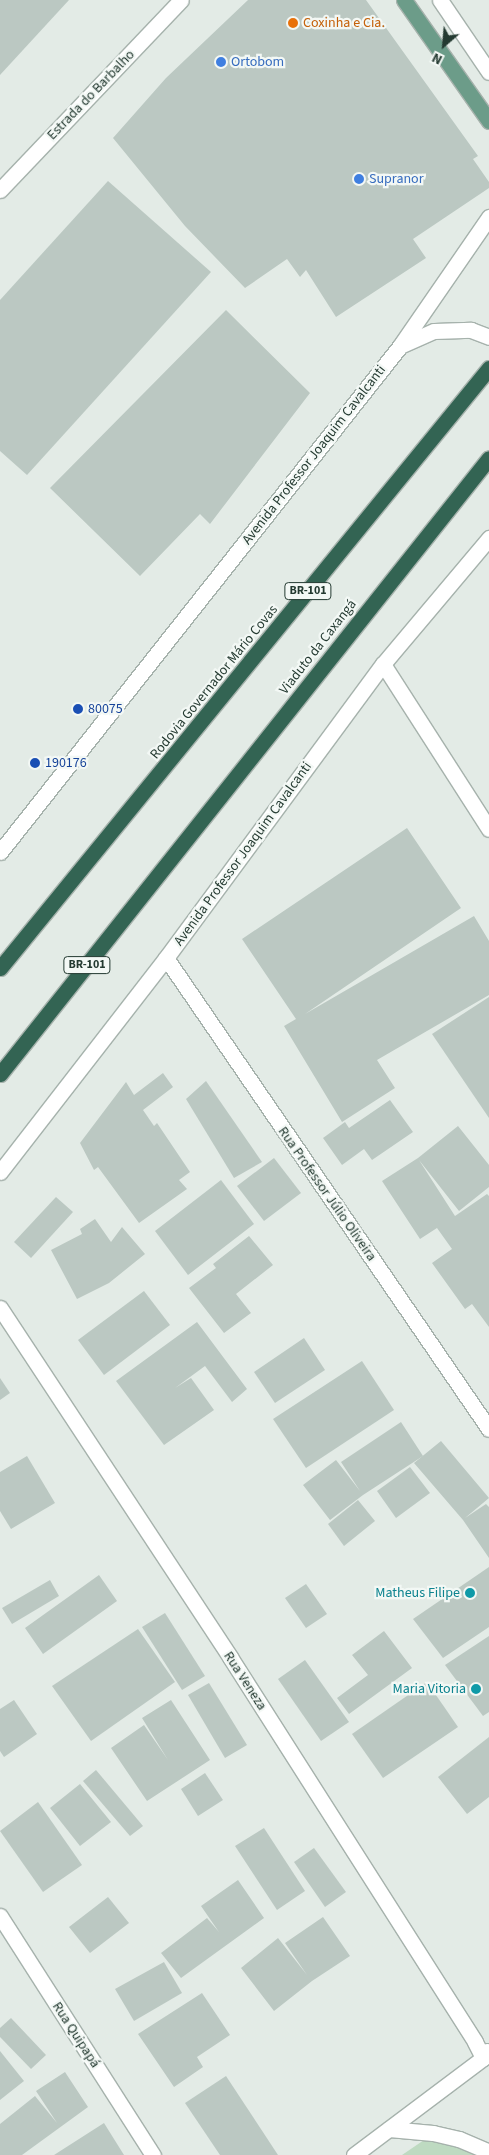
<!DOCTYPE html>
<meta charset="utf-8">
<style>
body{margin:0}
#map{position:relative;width:489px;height:2155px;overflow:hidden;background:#e3ebe6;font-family:"Source Sans 3",sans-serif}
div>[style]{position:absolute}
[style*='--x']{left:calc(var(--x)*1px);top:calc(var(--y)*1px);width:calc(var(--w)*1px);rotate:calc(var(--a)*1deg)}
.green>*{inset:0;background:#bedac1}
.building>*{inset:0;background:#bbc8c2}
.roads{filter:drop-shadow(1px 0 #a6b2ac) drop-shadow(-1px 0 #a6b2ac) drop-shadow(0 1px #a6b2ac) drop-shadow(0 -1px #a6b2ac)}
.lane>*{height:15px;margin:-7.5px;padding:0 7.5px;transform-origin:7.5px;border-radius:7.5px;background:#fff}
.street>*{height:15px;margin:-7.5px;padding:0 7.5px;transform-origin:7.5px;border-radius:7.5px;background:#fff}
.secondary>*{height:15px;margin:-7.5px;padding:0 7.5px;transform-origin:7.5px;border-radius:7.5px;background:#fff}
.primary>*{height:15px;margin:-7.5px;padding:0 7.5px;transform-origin:7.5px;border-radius:7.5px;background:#6c9c89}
.highway>*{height:15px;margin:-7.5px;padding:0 7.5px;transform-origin:7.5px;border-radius:7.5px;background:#336453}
.dots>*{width:14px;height:14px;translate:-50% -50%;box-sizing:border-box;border:2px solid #f3f8f5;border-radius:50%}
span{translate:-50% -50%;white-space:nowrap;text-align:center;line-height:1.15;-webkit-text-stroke:4.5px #f3f8f5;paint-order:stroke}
.shield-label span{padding:1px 4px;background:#f3f8f5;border:1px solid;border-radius:4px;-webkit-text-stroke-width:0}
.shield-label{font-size:12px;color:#243a31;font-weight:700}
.food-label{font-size:14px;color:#c56008}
.left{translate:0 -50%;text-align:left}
.shop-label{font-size:14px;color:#366cbe}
.street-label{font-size:14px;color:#243a31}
.transit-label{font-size:14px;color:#164399}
.culture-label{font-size:14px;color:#0d838f}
.right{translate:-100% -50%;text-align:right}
.north{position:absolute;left:419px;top:20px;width:50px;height:50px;-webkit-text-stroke:4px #f3f8f5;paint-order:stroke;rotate:207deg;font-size:14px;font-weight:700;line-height:20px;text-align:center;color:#243a31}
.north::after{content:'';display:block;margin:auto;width:18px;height:22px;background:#243a31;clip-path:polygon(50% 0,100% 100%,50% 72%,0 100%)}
</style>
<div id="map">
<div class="green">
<div style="clip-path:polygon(427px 2138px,467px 2148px,478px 2155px,402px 2155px)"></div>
</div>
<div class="building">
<div style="clip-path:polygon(0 0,69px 0,0 75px)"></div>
<div style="clip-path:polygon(248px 0,366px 0,478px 156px,473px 159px,489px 182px,489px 188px,413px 239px,426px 258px,336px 317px,306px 270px,300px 277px,287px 259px,245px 288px,185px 226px,113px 138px,166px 78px)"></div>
<div style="clip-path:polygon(108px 181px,211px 272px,27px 475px,0 451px,0 300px)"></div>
<div style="clip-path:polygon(226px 310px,310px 393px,210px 524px,200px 514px,140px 576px,50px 488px)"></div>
<div style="clip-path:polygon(407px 828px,461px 908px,305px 1014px,474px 916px,489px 941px,489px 995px,377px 1060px,395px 1088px,342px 1122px,284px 1026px,296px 1019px,242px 939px)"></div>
<div style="clip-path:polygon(489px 997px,489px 1118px,432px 1034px)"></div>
<div style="clip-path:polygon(163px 1073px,173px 1087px,143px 1110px,154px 1126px,157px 1123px,190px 1172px,179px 1180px,187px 1189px,139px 1223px,98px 1167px,94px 1170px,80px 1143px,126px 1082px,134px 1095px)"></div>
<div style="clip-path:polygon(206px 1081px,262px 1162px,234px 1178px,186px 1099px)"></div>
<div style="clip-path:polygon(390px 1100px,413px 1132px,372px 1160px,364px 1149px,342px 1165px,323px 1138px,345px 1122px,349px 1128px)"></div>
<div style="clip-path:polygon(458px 1126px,489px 1165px,489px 1187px,459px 1211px,419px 1160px,455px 1216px,487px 1194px,489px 1196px,489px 1327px,472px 1304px,465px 1309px,432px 1263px,452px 1249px,437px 1228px,420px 1239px,382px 1181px,418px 1158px)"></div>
<div style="clip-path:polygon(274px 1158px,301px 1193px,264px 1221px,237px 1186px)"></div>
<div style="clip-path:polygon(221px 1180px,254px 1224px,188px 1275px,155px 1231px)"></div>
<div style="clip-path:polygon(56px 1197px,73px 1212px,31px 1258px,14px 1242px)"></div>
<div style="clip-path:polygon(95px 1219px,111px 1242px,122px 1227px,145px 1254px,109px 1283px,77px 1299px,51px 1250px,82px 1234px,80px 1229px)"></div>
<div style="clip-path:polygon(249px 1236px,273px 1265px,236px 1294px,251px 1313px,224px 1333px,189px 1288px,216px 1268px,213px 1264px)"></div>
<div style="clip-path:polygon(144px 1291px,170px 1325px,104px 1375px,78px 1340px)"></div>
<div style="clip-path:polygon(197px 1322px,247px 1389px,232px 1402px,205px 1366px,175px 1388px,191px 1378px,214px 1410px,164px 1445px,116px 1381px)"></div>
<div style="clip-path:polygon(304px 1338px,325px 1370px,275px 1403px,254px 1372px)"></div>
<div style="clip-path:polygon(362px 1361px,394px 1410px,306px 1468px,273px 1419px)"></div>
<div style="clip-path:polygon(0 1378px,10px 1393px,0 1400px)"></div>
<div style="clip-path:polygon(401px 1422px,423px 1456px,363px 1495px,330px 1520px,303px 1485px,336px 1460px,360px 1491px,341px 1462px)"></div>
<div style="clip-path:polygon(441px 1441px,489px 1498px,465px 1518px,486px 1504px,489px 1507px,489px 1558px,463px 1520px,414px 1463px)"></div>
<div style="clip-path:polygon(27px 1456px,55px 1503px,11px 1529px,0 1511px,0 1472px)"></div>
<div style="clip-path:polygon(410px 1467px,430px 1493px,396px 1518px,377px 1491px)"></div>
<div style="clip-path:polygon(358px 1500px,375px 1521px,344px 1546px,328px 1524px)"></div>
<div style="clip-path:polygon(489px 1567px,489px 1627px,443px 1658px,413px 1619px)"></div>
<div style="clip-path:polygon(99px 1575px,117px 1601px,43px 1654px,25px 1628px)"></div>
<div style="clip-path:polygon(50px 1580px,59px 1596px,12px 1624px,2px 1608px)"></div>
<div style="clip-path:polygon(306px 1584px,327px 1614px,306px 1628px,285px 1598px)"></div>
<div style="clip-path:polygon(165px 1613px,205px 1676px,182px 1690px,142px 1627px)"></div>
<div style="clip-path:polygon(138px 1629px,175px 1682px,91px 1741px,52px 1686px)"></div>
<div style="clip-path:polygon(384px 1631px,412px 1668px,349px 1714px,337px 1698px,368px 1675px,352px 1655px)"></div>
<div style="clip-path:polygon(489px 1636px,489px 1712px,483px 1716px,445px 1665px)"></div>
<div style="clip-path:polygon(305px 1660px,349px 1722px,321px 1741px,278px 1679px)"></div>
<div style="clip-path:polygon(427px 1682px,458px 1727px,383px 1778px,352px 1734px)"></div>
<div style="clip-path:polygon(209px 1683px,247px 1745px,225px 1758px,188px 1695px)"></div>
<div style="clip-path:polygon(14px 1700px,37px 1734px,4px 1757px,0 1751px,0 1709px)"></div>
<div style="clip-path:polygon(171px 1700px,210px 1760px,147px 1801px,111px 1748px,144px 1725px,168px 1760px,142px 1718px)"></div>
<div style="clip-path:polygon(489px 1737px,489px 1797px,467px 1814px,438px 1777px)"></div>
<div style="clip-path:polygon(96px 1770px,143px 1826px,130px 1836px,83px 1781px)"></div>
<div style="clip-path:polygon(205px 1773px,223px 1800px,198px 1816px,181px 1789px)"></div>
<div style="clip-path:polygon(80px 1784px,111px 1822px,80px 1846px,50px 1808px)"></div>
<div style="clip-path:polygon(38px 1802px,82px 1865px,43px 1892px,0 1831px)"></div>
<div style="clip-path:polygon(264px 1828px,305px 1891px,277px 1910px,235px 1846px)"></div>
<div style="clip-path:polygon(314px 1848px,346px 1892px,325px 1907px,294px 1862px)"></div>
<div style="clip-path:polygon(238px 1880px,264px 1918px,181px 1978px,161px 1953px,207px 1918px,219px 1932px,201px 1906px)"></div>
<div style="clip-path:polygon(108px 1897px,129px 1923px,90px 1953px,69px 1927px)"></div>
<div style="clip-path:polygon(323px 1917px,350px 1956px,312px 1981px,274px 2011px,241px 1968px,278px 1938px,307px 1975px,285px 1943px)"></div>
<div style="clip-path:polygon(164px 1962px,182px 1993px,134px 2021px,115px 1989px)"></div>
<div style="clip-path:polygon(202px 1993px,230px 2035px,197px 2057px,203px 2067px,174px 2087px,138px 2034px)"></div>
<div style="clip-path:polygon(11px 2018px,46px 2055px,31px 2069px,0 2037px,0 2028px)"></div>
<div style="clip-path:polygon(0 2051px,24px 2081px,0 2100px)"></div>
<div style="clip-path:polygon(65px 2072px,88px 2107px,22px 2155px,0 2155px,0 2124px,35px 2096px,57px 2123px,36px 2091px)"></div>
<div style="clip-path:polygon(226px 2076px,278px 2155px,220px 2155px,185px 2103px)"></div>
<div style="clip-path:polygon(104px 2123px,124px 2155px,54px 2155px)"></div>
</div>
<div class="roads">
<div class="lane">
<div style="--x:440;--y:0;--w:87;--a:55.8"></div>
</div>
<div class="street">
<div style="--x:383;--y:664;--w:196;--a:57.3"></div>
<div style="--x:166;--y:958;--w:571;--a:55.56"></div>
<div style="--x:0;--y:1308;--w:418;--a:56.6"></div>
<div style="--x:230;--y:1657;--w:456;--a:57.5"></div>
<div style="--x:475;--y:2042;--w:18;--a:63"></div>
<div style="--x:0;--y:1916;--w:284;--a:57.4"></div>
<div style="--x:389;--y:2129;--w:44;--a:5.2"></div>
<div style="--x:433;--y:2133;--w:27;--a:13"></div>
<div style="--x:459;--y:2139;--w:33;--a:23"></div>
<div style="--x:354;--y:2155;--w:161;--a:-36.9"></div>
<div style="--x:483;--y:2058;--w:8;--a:-60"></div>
</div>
<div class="secondary">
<div style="--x:0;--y:190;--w:262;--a:-46.4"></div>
<div style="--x:400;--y:346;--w:37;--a:-24"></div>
<div style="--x:434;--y:331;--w:37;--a:-2"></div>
<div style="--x:471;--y:330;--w:19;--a:21"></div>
<div style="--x:0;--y:852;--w:645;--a:-51.67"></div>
<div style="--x:400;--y:346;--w:157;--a:-55.4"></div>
<div style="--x:0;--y:1172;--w:271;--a:-52.2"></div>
<div style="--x:166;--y:958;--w:365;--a:-53.6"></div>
<div style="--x:383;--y:664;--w:165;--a:-49.9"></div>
</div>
<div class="primary">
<div style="--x:404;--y:0;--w:148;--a:54.9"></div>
</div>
<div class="highway">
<div style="--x:0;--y:968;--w:774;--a:-50.82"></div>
<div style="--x:0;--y:1074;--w:786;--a:-51.56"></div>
</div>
</div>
<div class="dots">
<div style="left:293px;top:23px;background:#e8710a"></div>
<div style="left:221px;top:62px;background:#3f7fe0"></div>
<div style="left:359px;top:179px;background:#3f7fe0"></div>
<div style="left:78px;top:709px;background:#1a4fb4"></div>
<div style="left:35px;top:763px;background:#1a4fb4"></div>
<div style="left:470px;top:1593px;background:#0f9aa8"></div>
<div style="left:476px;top:1689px;background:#0f9aa8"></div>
</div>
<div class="shield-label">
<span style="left:308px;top:591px">BR-101</span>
<span style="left:87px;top:965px">BR-101</span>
</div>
<div class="food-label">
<span class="left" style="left:303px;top:23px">Coxinha e Cia.</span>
</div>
<div class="shop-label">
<span class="left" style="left:231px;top:62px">Ortobom</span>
<span class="left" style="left:369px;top:179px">Supranor</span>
</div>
<div class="street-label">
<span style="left:91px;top:95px;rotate:-46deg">Estrada do Barbalho</span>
<span style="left:314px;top:455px;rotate:-52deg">Avenida Professor Joaquim Cavalcanti</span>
<span style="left:318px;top:647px;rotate:-52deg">Viaduto da Caxangá</span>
<span style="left:214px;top:682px;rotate:-51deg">Rodovia Governador Mário Covas</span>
<span style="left:243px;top:854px;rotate:-54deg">Avenida Professor Joaquim Cavalcanti</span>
<span style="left:327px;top:1194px;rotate:55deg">Rua Professor Júlio Oliveira</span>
<span style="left:245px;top:1681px;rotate:57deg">Rua Veneza</span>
<span style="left:76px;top:2035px;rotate:57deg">Rua Quipapá</span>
</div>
<div class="transit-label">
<span class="left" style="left:88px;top:709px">80075</span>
<span class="left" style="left:45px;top:763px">190176</span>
</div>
<div class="culture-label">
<span class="right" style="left:460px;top:1593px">Matheus Filipe</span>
<span class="right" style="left:466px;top:1689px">Maria Vitoria</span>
</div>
<div class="north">N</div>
</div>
